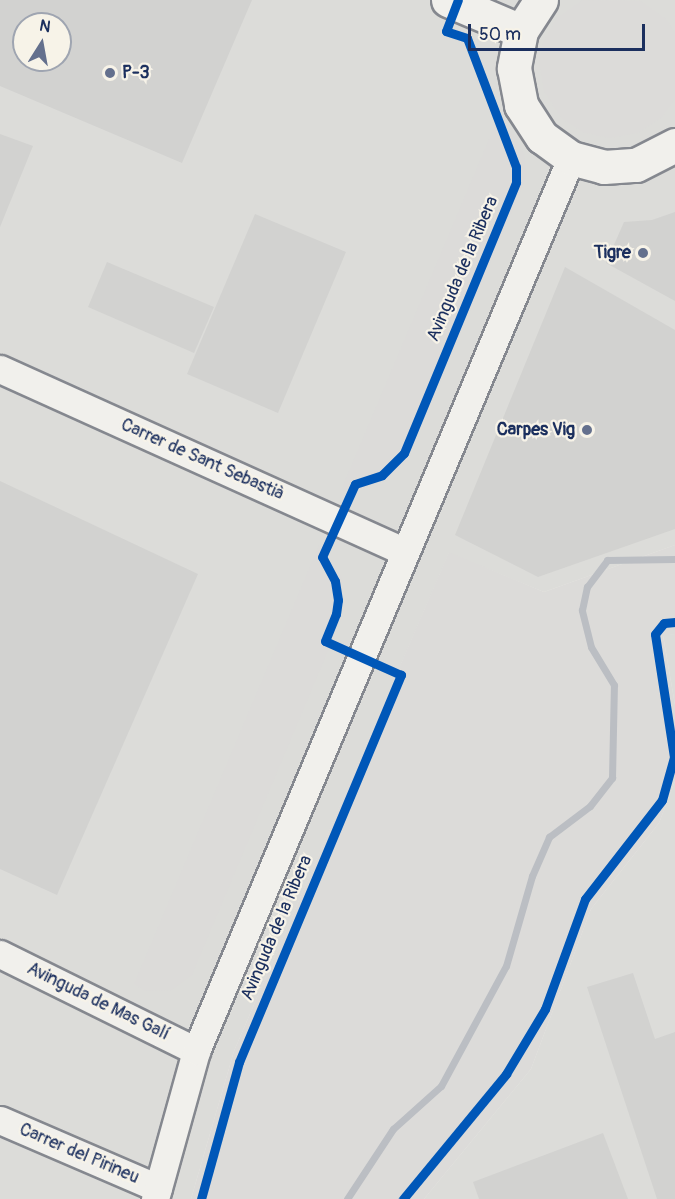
<!DOCTYPE html>
<meta charset="utf-8">
<style>
body{margin:0}
#map{position:relative;width:675px;height:1199px;overflow:hidden;background:#ebeae5;font-family:Pangolin,sans-serif}
div>[style]{position:absolute}
[style*='--x']{left:calc(var(--x)*1px);top:calc(var(--y)*1px);width:calc(var(--w)*1px);rotate:calc(var(--a)*1deg)}
.built>*{inset:0;background:#dcdcd9}
.green>*{inset:0;background:#dcdbd9}
.stream>*{height:7px;margin:-3.5px;padding:0 3.5px;transform-origin:3.5px;border-radius:3.5px;background:#bbbec3}
.building>*{inset:0;background:#d2d2d0}
.roads{filter:drop-shadow(2px 0 #85888f) drop-shadow(-2px 0 #85888f) drop-shadow(0 2px #85888f) drop-shadow(0 -2px #85888f)}
.minor>*{height:27px;margin:-13.5px;padding:0 13.5px;transform-origin:13.5px;border-radius:13.5px;background:#f1f0ec}
.tertiary>*{height:33px;margin:-16.5px;padding:0 16.5px;transform-origin:16.5px;border-radius:16.5px;background:#f1f0ec}
.cycleway>*{height:9px;margin:-4.5px;padding:0 4.5px;transform-origin:4.5px;border-radius:4.5px;background:#0057b8}
.dots>*{width:16px;height:16px;translate:-50% -50%;box-sizing:border-box;border:3px solid #f7f3e8;border-radius:50%}
span{translate:-50% -50%;white-space:nowrap;text-align:center;line-height:1.15;-webkit-text-stroke:4.5px #f7f3e8;paint-order:stroke}
.poi-label{font-size:18px;color:#1b2f5e;font-weight:700}
.left{translate:0 -50%;text-align:left}
.right{translate:-100% -50%;text-align:right}
.street-label{font-size:18px;color:#1b2f5e}
.north{position:absolute;left:12px;top:12px;width:60px;height:60px;box-sizing:border-box;background:#f7f3e8;border:2px solid #9fa5b1;border-radius:50%;rotate:11deg;font-size:16px;font-weight:700;line-height:24px;text-align:center;color:#1b2f5e}
.north::after{content:'';display:block;margin:auto;width:21px;height:27px;background:#64708d;clip-path:polygon(50% 0,100% 100%,50% 72%,0 100%)}
.scale{position:absolute;left:468px;top:24px;width:177px;height:27px;box-sizing:border-box;border:3px solid #1b2f5e;border-top:0;padding-left:8px;font-size:18px;line-height:21px;white-space:nowrap;color:#1b2f5e;-webkit-text-stroke:4px #f7f3e8;paint-order:stroke}
</style>
<div id="map">
<div class="built">
<div style="clip-path:polygon(evenodd,0 0,675px 0,675px 545px,544px 592px,449px 553px,234px 1051px,191px 1199px,0 1199px,0 0,24px 24px,60px 24px,60px 60px,24px 60px,24px 24px)"></div>
<div style="clip-path:polygon(675px 634px,675px 705px,663px 635px)"></div>
<div style="clip-path:polygon(675px 781px,675px 1199px,424px 1199px,531px 1069px,591px 909px,659px 823px)"></div>
</div>
<div class="green">
<div style="clip-path:polygon(582px 0,641px 1px,666px 19px,675px 33px,675px 99px,662px 117px,638px 133px,609px 138px,583px 132px,561px 118px,544px 91px,539px 62px,542px 45px,556px 19px)"></div>
<div style="clip-path:polygon(500px 113px,524px 153px,527px 176px,413px 446px,405px 463px,386px 480px,356px 491px,341px 490px)"></div>
<div style="clip-path:polygon(319px 545px,342px 578px,341px 620px,192px 975px,172px 990px,145px 991px,134px 984px)"></div>
<div style="clip-path:polygon(675px 545px,675px 634px,663px 636px,675px 705px,675px 781px,659px 823px,591px 909px,531px 1069px,424px 1199px,191px 1199px,234px 1051px,449px 552px,544px 592px)"></div>
</div>
<div class="stream">
<div style="--x:347;--y:1199;--w:84;--a:-56.7"></div>
<div style="--x:393;--y:1129;--w:64;--a:-41.9"></div>
<div style="--x:441;--y:1086;--w:136;--a:-61.6"></div>
<div style="--x:506;--y:966;--w:94;--a:-73.9"></div>
<div style="--x:532;--y:876;--w:43;--a:-66.4"></div>
<div style="--x:549;--y:837;--w:51;--a:-37.1"></div>
<div style="--x:590;--y:806;--w:36;--a:-52"></div>
<div style="--x:612;--y:778;--w:93;--a:-88.8"></div>
<div style="--x:614;--y:685;--w:44;--a:-121.2"></div>
<div style="--x:591;--y:647;--w:38;--a:-104"></div>
<div style="--x:582;--y:610;--w:24;--a:-78"></div>
<div style="--x:587;--y:587;--w:34;--a:-53"></div>
<div style="--x:607;--y:560;--w:68;--a:-0.8"></div>
</div>
<div class="building">
<div style="clip-path:polygon(evenodd,0 0,252px 0,182px 163px,0 86px,0 0,24px 24px,60px 24px,60px 60px,24px 60px,24px 24px)"></div>
<div style="clip-path:polygon(0 134px,33px 146px,0 227px)"></div>
<div style="clip-path:polygon(675px 212px,675px 301px,606px 263px,624px 222px,652px 220px)"></div>
<div style="clip-path:polygon(255px 214px,346px 252px,278px 413px,187px 374px)"></div>
<div style="clip-path:polygon(107px 262px,214px 307px,194px 353px,88px 307px)"></div>
<div style="clip-path:polygon(565px 267px,675px 330px,675px 529px,538px 577px,455px 535px)"></div>
<div style="clip-path:polygon(0 481px,198px 574px,57px 895px,0 869px)"></div>
<div style="clip-path:polygon(633px 973px,655px 1039px,675px 1032px,675px 1199px,657px 1199px,587px 987px)"></div>
<div style="clip-path:polygon(603px 1133px,628px 1199px,479px 1199px,473px 1182px)"></div>
</div>
<div class="roads">
<div class="minor">
<div style="--x:0;--y:369;--w:443;--a:24.3"></div>
<div style="--x:0;--y:954;--w:219;--a:26.3"></div>
<div style="--x:0;--y:1120;--w:172;--a:23.3"></div>
<div style="--x:155;--y:1199;--w:154;--a:-74.5"></div>
<div style="--x:196;--y:1051;--w:969;--a:-67.22"></div>
</div>
<div class="tertiary">
<div style="--x:448;--y:0;--w:79;--a:23"></div>
<div style="--x:541;--y:0;--w:37;--a:123"></div>
<div style="--x:521;--y:31;--w:38;--a:101"></div>
<div style="--x:514;--y:68;--w:38;--a:79"></div>
<div style="--x:521;--y:105;--w:38;--a:57"></div>
<div style="--x:542;--y:137;--w:36;--a:36"></div>
<div style="--x:571;--y:158;--w:34;--a:15"></div>
<div style="--x:604;--y:167;--w:32;--a:-4"></div>
<div style="--x:636;--y:165;--w:44;--a:-27.1"></div>
</div>
</div>
<div class="cycleway">
<div style="--x:201;--y:1199;--w:142;--a:-74.5"></div>
<div style="--x:239;--y:1062;--w:420;--a:-67.3"></div>
<div style="--x:401;--y:675;--w:83;--a:-155.9"></div>
<div style="--x:325;--y:641;--w:29;--a:-68"></div>
<div style="--x:336;--y:614;--w:14;--a:-82"></div>
<div style="--x:338;--y:600;--w:19;--a:-99"></div>
<div style="--x:335;--y:581;--w:27;--a:-118"></div>
<div style="--x:322;--y:557;--w:80;--a:-65.7"></div>
<div style="--x:355;--y:484;--w:28;--a:-18"></div>
<div style="--x:382;--y:475;--w:31;--a:-45"></div>
<div style="--x:404;--y:453;--w:293;--a:-67.5"></div>
<div style="--x:516;--y:182;--w:15;--a:-90"></div>
<div style="--x:516;--y:167;--w:138;--a:-110.8"></div>
<div style="--x:467;--y:38;--w:22;--a:-162"></div>
<div style="--x:446;--y:31;--w:33;--a:-69"></div>
<div style="--x:403;--y:1199;--w:162;--a:-50.5"></div>
<div style="--x:506;--y:1074;--w:76;--a:-59"></div>
<div style="--x:545;--y:1009;--w:117;--a:-70"></div>
<div style="--x:585;--y:899;--w:125;--a:-52.1"></div>
<div style="--x:662;--y:800;--w:45;--a:-74.4"></div>
<div style="--x:674;--y:757;--w:124;--a:-98.8"></div>
<div style="--x:655;--y:634;--w:14;--a:-51"></div>
<div style="--x:664;--y:623;--w:11;--a:-5"></div>
</div>
<div class="dots">
<div style="left:110px;top:73px;background:#64708d"></div>
<div style="left:643px;top:253px;background:#64708d"></div>
<div style="left:587px;top:430px;background:#64708d"></div>
</div>
<div class="poi-label">
<span class="left" style="left:122px;top:73px">P-3</span>
<span class="right" style="left:631px;top:253px">Tigre</span>
<span class="right" style="left:575px;top:430px">Carpes Vig</span>
</div>
<div class="street-label">
<span style="left:463px;top:269px;rotate:-67deg">Avinguda de la Ribera</span>
<span style="left:202px;top:460px;rotate:24deg">Carrer de Sant Sebastià</span>
<span style="left:277px;top:928px;rotate:-67deg">Avinguda de la Ribera</span>
<span style="left:98px;top:1002px;rotate:26deg">Avinguda de Mas Galí</span>
<span style="left:79px;top:1154px;rotate:23deg">Carrer del Pirineu</span>
</div>
<div class="north">N</div>
<div class="scale">50 m</div>
</div>
